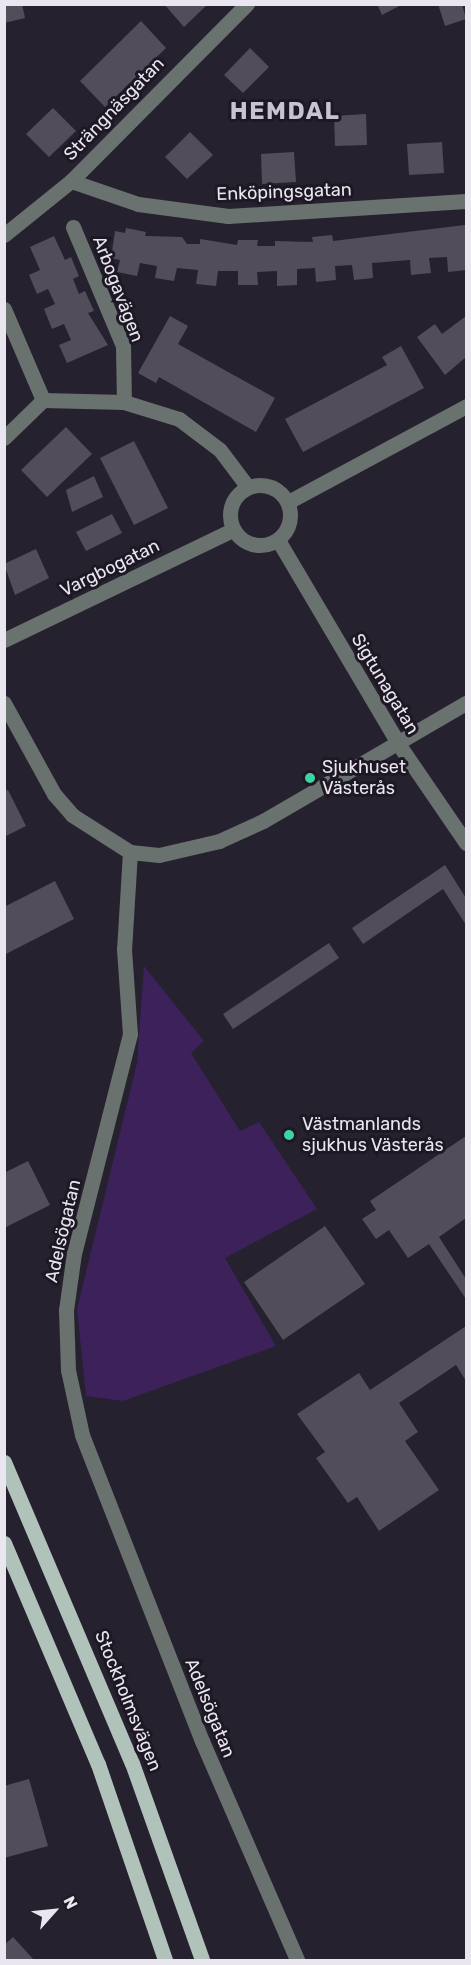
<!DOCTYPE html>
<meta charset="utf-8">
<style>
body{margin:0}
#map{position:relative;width:471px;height:1965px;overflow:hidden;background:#26212e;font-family:Rubik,sans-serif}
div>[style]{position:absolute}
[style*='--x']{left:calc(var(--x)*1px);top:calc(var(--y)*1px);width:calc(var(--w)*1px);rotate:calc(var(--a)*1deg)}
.green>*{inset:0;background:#3c215a}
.building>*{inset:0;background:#524d5b}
.minor>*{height:15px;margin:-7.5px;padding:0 7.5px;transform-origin:7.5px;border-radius:7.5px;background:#6a726f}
.minor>.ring{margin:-7.5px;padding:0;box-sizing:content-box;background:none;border:15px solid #6a726f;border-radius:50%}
.major>*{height:15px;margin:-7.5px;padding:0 7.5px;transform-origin:7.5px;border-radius:7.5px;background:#b1c2ba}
.dots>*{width:16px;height:16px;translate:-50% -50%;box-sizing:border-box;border:3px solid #1d1824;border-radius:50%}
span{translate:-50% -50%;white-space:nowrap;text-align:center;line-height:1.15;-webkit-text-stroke:6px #1d1824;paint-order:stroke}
.street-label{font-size:18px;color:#eae6ef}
.poi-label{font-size:18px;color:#eae6ef}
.left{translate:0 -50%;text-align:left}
.district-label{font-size:24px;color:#c9c2d3;font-weight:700;letter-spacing:1.5px}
.frame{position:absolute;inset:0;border:6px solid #eae6ef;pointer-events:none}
.north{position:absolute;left:24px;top:1881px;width:60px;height:60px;-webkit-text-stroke:4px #1d1824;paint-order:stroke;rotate:63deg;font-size:16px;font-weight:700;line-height:24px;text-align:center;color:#eae6ef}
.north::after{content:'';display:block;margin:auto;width:21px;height:27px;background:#eae6ef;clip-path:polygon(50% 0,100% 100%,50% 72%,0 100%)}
</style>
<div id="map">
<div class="green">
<div style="clip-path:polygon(144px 966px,204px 1041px,191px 1053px,240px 1131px,259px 1122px,317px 1209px,225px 1258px,276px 1346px,123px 1401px,86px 1396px,77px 1309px,137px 1063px)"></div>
</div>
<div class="building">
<div style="clip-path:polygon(4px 4px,22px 4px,25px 18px,4px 23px)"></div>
<div style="clip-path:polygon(164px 4px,208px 4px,184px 27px)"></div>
<div style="clip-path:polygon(377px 4px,403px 4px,382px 15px)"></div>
<div style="clip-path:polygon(438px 4px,462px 4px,466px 19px,445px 26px)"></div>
<div style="clip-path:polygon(141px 21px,166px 48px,105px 107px,80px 81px)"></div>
<div style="clip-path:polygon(250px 48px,269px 67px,243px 93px,224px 75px)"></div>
<div style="clip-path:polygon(53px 108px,76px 131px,49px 157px,26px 134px)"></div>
<div style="clip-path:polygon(366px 114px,367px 145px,335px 146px,334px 116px)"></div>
<div style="clip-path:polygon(190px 132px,213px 155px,187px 179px,165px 157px)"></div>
<div style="clip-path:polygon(442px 142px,444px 173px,409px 175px,407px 144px)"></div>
<div style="clip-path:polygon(294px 152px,296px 182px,262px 184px,261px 154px)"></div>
<div style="clip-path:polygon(465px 225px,466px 270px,448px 272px,447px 257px,429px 258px,431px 273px,411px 275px,410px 260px,372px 263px,373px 278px,354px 280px,352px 265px,335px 266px,336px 280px,316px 282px,315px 268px,297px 269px,297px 285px,277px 286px,277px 271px,257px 272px,258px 285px,238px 285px,238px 271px,218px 271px,216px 286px,196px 284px,198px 270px,177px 268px,174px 281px,155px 278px,157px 266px,140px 263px,137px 276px,117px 272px,120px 260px,111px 258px,115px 231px,125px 233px,126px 228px,146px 232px,145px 236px,182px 237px,187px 244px,200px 244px,200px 239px,237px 245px,238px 240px,258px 240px,257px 246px,275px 246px,275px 241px,313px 242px,312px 237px,332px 235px,333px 241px)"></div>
<div style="clip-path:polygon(54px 236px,65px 260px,71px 257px,79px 276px,73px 279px,79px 294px,85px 291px,94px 311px,88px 313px,108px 345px,67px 363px,59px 345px,71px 340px,64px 324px,52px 329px,44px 309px,55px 304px,48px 289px,37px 294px,29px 275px,40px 270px,30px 247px)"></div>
<div style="clip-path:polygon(170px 316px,188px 326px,178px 344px,275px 398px,256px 432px,159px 377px,156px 383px,138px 373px)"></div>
<div style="clip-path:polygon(466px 316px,466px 357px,445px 375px,417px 337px,435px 324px,442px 334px)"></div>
<div style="clip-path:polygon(401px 346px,424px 388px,303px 452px,285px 419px,387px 365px,382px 357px)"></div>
<div style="clip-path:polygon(66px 427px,92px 454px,47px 497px,21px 470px)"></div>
<div style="clip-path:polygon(134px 441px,168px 508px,134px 525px,100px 458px)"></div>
<div style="clip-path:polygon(94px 476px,103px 497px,72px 512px,66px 490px)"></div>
<div style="clip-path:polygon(112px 514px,122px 533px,86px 551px,76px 532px)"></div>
<div style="clip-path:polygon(36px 549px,49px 578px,15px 595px,4px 564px)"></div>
<div style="clip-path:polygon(8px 790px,26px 826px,4px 837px,4px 791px)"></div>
<div style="clip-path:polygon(445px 865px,466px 898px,466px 925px,443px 889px,363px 944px,352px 928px)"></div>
<div style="clip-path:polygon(55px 881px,74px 919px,4px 955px,4px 907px)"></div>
<div style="clip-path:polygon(329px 943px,339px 958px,233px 1029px,223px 1014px)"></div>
<div style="clip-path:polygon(466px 1136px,466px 1218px,439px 1237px,466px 1279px,466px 1299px,429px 1244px,408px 1258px,389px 1230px,376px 1239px,362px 1219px,376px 1210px,370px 1201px)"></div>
<div style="clip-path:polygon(28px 1161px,50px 1205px,4px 1228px,4px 1173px)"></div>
<div style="clip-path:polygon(325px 1226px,365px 1284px,283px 1340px,244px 1282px)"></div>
<div style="clip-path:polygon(466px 1326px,466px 1381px,456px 1365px,399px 1403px,418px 1432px,405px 1441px,439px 1490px,379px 1531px,357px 1497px,348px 1503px,316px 1458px,325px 1452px,297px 1414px,359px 1373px,370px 1390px)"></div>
<div style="clip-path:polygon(29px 1779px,48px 1846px,4px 1858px,4px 1786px)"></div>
<div style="clip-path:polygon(13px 1937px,34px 1960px,4px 1960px,4px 1945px)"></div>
</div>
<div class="minor">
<div style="--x:71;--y:181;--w:71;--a:18.9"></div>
<div style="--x:138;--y:204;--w:91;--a:7.6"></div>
<div style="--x:228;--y:216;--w:238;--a:-3.6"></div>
<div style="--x:73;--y:227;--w:129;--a:67.2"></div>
<div style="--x:123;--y:346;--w:56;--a:89"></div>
<div style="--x:4;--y:235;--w:86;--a:-38.9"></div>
<div style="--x:71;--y:181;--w:250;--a:-45.2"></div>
<div style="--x:4;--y:309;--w:99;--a:66.8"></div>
<div style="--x:43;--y:400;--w:81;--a:1.4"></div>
<div style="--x:124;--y:402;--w:58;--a:17.2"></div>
<div style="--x:179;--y:419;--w:51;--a:37.1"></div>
<div style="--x:220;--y:450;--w:45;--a:53.1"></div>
<div style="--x:4;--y:438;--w:54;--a:-44.3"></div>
<div class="ring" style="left:230px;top:485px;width:45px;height:45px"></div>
<div style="--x:288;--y:502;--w:202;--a:-28.3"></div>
<div style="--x:278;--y:540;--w:238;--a:59.4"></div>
<div style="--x:399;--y:745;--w:119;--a:55.6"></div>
<div style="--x:4;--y:640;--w:254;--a:-25.7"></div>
<div style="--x:4;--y:703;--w:104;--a:61.2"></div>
<div style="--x:54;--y:794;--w:28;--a:49"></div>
<div style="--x:72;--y:815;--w:69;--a:32.5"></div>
<div style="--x:130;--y:852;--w:29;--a:6"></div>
<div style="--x:159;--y:855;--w:62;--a:-13.1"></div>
<div style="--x:219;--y:841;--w:48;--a:-24.4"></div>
<div style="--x:263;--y:821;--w:235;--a:-30.2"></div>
<div style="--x:130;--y:852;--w:97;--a:93.5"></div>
<div style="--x:124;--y:949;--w:85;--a:86"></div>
<div style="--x:130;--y:1034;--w:226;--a:104.3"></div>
<div style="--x:74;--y:1253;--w:58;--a:98"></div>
<div style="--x:66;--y:1310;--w:60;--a:88.1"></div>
<div style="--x:68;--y:1370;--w:66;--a:77.8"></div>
<div style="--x:82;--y:1435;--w:329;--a:68.6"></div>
<div style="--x:202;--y:1741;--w:239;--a:66.5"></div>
</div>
<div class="major">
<div style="--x:4;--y:1462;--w:327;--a:67"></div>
<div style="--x:132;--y:1763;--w:209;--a:70.4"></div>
<div style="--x:4;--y:1543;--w:240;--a:67"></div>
<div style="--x:98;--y:1764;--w:207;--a:71.1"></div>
</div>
<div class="dots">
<div style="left:310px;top:778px;background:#3cd4a4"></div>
<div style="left:289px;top:1135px;background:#3cd4a4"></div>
</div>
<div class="street-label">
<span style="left:114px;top:109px;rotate:-46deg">Strängnäsgatan</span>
<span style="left:284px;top:192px;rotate:-2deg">Enköpingsgatan</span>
<span style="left:118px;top:289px;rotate:69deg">Arbogavägen</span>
<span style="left:110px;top:568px;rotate:-26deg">Vargbogatan</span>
<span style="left:385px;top:684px;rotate:59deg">Sigtunagatan</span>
<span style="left:63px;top:1231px;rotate:-77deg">Adelsögatan</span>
<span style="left:128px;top:1701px;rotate:68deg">Stockholmsvägen</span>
<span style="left:210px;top:1708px;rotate:68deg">Adelsögatan</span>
</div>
<div class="poi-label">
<span class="left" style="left:322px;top:778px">Sjukhuset<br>Västerås</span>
<span class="left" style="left:302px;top:1135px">Västmanlands<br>sjukhus Västerås</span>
</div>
<div class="district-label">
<span style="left:285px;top:112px">HEMDAL</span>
</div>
<div class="frame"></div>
<div class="north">N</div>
</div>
